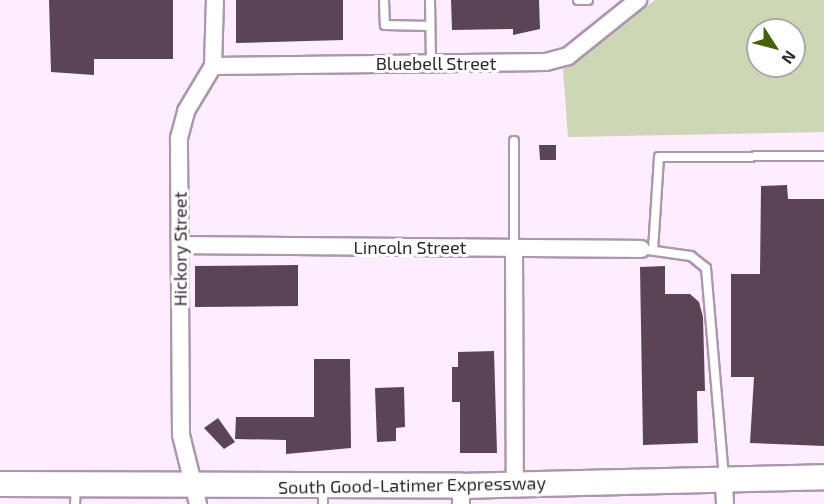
<!DOCTYPE html>
<style>
body{margin:0}
#map{position:relative;width:824px;height:504px;overflow:hidden;background:#feecff;font-family:"Exo 2",sans-serif}
div>[style]{position:absolute}
[style*='--x']{left:calc(var(--x)*1px);top:calc(var(--y)*1px);width:calc(var(--w)*1px);rotate:calc(var(--a)*1deg)}
.green>*{inset:0;background:#ced7b5}
.building>*{inset:0;background:#5a4455}
.roads{filter:drop-shadow(2px 0 #ac98ae) drop-shadow(-2px 0 #ac98ae) drop-shadow(0 2px #ac98ae) drop-shadow(0 -2px #ac98ae)}
.service>*{height:8px;margin:-4px;padding:0 4px;transform-origin:4px;border-radius:4px;background:#fff}
.minor>*{height:16px;margin:-8px;padding:0 8px;transform-origin:8px;border-radius:8px;background:#fff}
.secondary>*{height:24px;margin:-12px;padding:0 12px;transform-origin:12px;border-radius:12px;background:#fff}
span{translate:-50% -50%;white-space:nowrap;text-align:center;line-height:1.15;-webkit-text-stroke:6px #fff;paint-order:stroke}
.street-label{font-size:18px;color:#302831}
.north{position:absolute;left:746px;top:18px;width:60px;height:60px;box-sizing:border-box;background:#fff;border:2px solid #aca9ad;border-radius:50%;rotate:126deg;font-size:16px;font-weight:700;line-height:24px;text-align:center;color:#302831}
.north::after{content:'';display:block;margin:auto;width:21px;height:27px;background:#49600a;clip-path:polygon(50% 0,100% 100%,50% 72%,0 100%)}
</style>
<div id="map">
<div class="green">
<div style="clip-path:polygon(evenodd,655px 0,824px 0,824px 132px,568px 137px,563px 69px,655px 0,758px 30px,794px 30px,794px 66px,758px 66px,758px 30px)"></div>
</div>
<div class="building">
<div style="clip-path:polygon(49px 0,173px 0,173px 59px,94px 59px,94px 75px,51px 72px)"></div>
<div style="clip-path:polygon(236px 0,343px 0,343px 40px,236px 43px)"></div>
<div style="clip-path:polygon(451px 0,539px 0,540px 29px,513px 35px,513px 29px,452px 30px)"></div>
<div style="clip-path:polygon(539px 145px,556px 145px,556px 160px,540px 160px)"></div>
<div style="clip-path:polygon(787px 185px,788px 199px,824px 199px,824px 446px,750px 443px,754px 377px,731px 377px,731px 274px,760px 274px,761px 186px)"></div>
<div style="clip-path:polygon(298px 265px,298px 306px,195px 307px,195px 266px)"></div>
<div style="clip-path:polygon(665px 266px,665px 294px,690px 294px,699px 302px,703px 317px,705px 391px,697px 391px,698px 443px,643px 445px,640px 267px)"></div>
<div style="clip-path:polygon(494px 351px,497px 453px,460px 453px,460px 402px,452px 402px,452px 367px,458px 367px,458px 352px)"></div>
<div style="clip-path:polygon(314px 359px,350px 359px,351px 448px,286px 454px,286px 440px,235px 439px,236px 417px,314px 417px)"></div>
<div style="clip-path:polygon(404px 387px,405px 427px,396px 428px,396px 441px,377px 442px,375px 388px)"></div>
<div style="clip-path:polygon(218px 418px,235px 442px,224px 449px,204px 428px)"></div>
</div>
<div class="roads">
<div class="service">
<div style="--x:384;--y:0;--w:25;--a:88"></div>
<div style="--x:385;--y:25;--w:45;--a:1.3"></div>
<div style="--x:430;--y:0;--w:62;--a:89.1"></div>
<div style="--x:578;--y:0;--w:10;--a:0"></div>
<div style="--x:514;--y:141;--w:106;--a:90"></div>
<div style="--x:641;--y:249;--w:50;--a:8"></div>
<div style="--x:691;--y:256;--w:19;--a:39"></div>
<div style="--x:706;--y:268;--w:210;--a:85.1"></div>
<div style="--x:653;--y:250;--w:93;--a:-86.3"></div>
<div style="--x:659;--y:157;--w:165;--a:-0.3"></div>
<div style="--x:75;--y:504;--w:19;--a:-87"></div>
<div style="--x:323;--y:504;--w:17;--a:-90"></div>
</div>
<div class="minor">
<div style="--x:213;--y:66;--w:333;--a:-0.7"></div>
<div style="--x:546;--y:62;--w:23;--a:-15"></div>
<div style="--x:568;--y:56;--w:90;--a:-38.7"></div>
<div style="--x:180;--y:245;--w:461;--a:0.5"></div>
<div style="--x:514;--y:247;--w:238;--a:89.8"></div>
<div style="--x:724;--y:477;--w:27;--a:88"></div>
<div style="--x:198;--y:504;--w:71;--a:-103.8"></div>
<div style="--x:181;--y:435;--w:297;--a:-90.4"></div>
<div style="--x:179;--y:138;--w:28;--a:-75"></div>
<div style="--x:186;--y:111;--w:52;--a:-59"></div>
<div style="--x:213;--y:66;--w:66;--a:-88.3"></div>
<div style="--x:461;--y:504;--w:18;--a:-90"></div>
</div>
<div class="secondary">
<div style="--x:0;--y:484;--w:461;--a:0.2"></div>
<div style="--x:461;--y:486;--w:363;--a:-1.4"></div>
</div>
</div>
<div class="street-label">
<span style="left:436px;top:63px">Bluebell Street</span>
<span style="left:410px;top:247px">Lincoln Street</span>
<span style="left:180px;top:249px;rotate:-90deg">Hickory Street</span>
<span style="left:412px;top:485px;rotate:-1deg">South Good-Latimer Expressway</span>
</div>
<div class="north">N</div>
</div>
